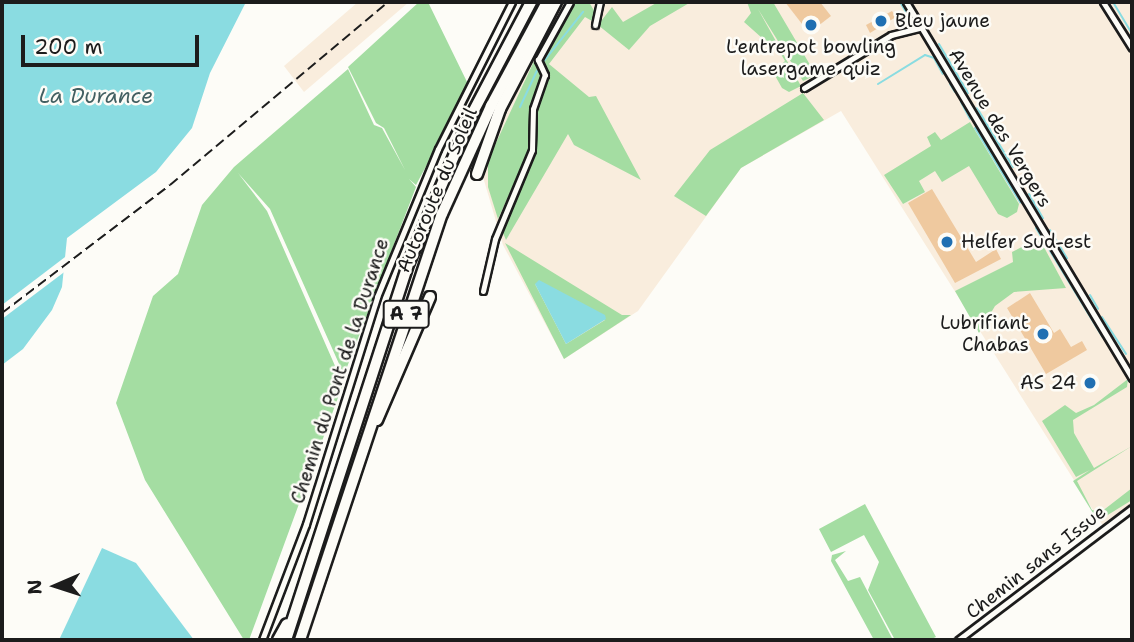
<!DOCTYPE html>
<style>
body{margin:0}
#map{position:relative;width:1134px;height:642px;overflow:hidden;background:#fdfcf7;font-family:"Shantell Sans",sans-serif}
div>[style]{position:absolute}
[style*='--x']{left:calc(var(--x)*1px);top:calc(var(--y)*1px);width:calc(var(--w)*1px);rotate:calc(var(--a)*1deg)}
.built>*{inset:0;background:#f9eddd}
.green>*{inset:0;background:#a4dda2}
.water>*{inset:0;background:#8adce1}
.pier>*{inset:0;background:#fdfcf7}
.stream>*{height:2px;margin:-1px;padding:0 1px;transform-origin:1px;border-radius:1px;background:#8adce1}
.building>*{inset:0;background:#efc99f}
.roads{filter:drop-shadow(2px 0 #1c1c1c) drop-shadow(-2px 0 #1c1c1c) drop-shadow(0 2px #1c1c1c) drop-shadow(0 -2px #1c1c1c)}
.street>*{height:5px;margin:-2.5px;padding:0 2.5px;transform-origin:2.5px;border-radius:2.5px;background:#fdfcf7}
.highway>*{height:10px;margin:-5px;padding:0 5px;transform-origin:5px;border-radius:5px;background:#fdfcf7}
.rail>*{height:2px;margin-top:-1px;transform-origin:0;background:repeating-linear-gradient(90deg,#1c1c1c 0 10px,transparent 0 15px)}
.dots>*{width:19px;height:19px;translate:-50% -50%;box-sizing:border-box;border:4px solid #fdfcf7;border-radius:50%}
span{translate:-50% -50%;white-space:nowrap;text-align:center;line-height:1.15;-webkit-text-stroke:5px #fdfcf7;paint-order:stroke}
.shield-label span{padding:2px 5px;background:#fdfcf7;border:2px solid;border-radius:5px;-webkit-text-stroke-width:0}
.shield-label{font-size:18px;color:#1c1c1c;font-weight:700}
.poi-label{font-size:19px;color:#1c1c1c}
.left{translate:0 -50%;text-align:left}
.right{translate:-100% -50%;text-align:right}
.street-label{font-size:19px;color:#1c1c1c}
.water-label{font-size:21px;color:#425f61;font-style:italic}
.frame{position:absolute;inset:0;border:4px solid #1c1c1c;pointer-events:none}
.north{position:absolute;left:21px;top:551px;width:70px;height:70px;-webkit-text-stroke:5px #fdfcf7;paint-order:stroke;rotate:267deg;font-size:19px;font-weight:700;line-height:28px;text-align:center;color:#1c1c1c}
.north::after{content:'';display:block;margin:auto;width:24px;height:32px;background:#1c1c1c;clip-path:polygon(50% 0,100% 100%,50% 72%,0 100%)}
.scale{position:absolute;left:21px;top:35px;width:178px;height:32px;box-sizing:border-box;border:4px solid #1c1c1c;border-top:0;padding-left:9px;font-size:21px;line-height:24px;white-space:nowrap;color:#1c1c1c;-webkit-text-stroke:5px #fdfcf7;paint-order:stroke}
</style>
<div id="map">
<div class="built">
<div style="clip-path:polygon(358px 2px,409px 2px,304px 92px,284px 66px)"></div>
<div style="clip-path:polygon(561px 2px,1132px 2px,1132px 503px,1103px 526px,841px 111px,741px 168px,638px 311px,564px 359px,503px 245px,483px 177px,484px 160px)"></div>
</div>
<div class="green">
<div style="clip-path:polygon(419px 2px,428px 2px,469px 86px,416px 185px,409px 179px,416px 187px,344px 375px,270px 209px,238px 173px,267px 211px,343px 384px,249px 640px,244px 640px,145px 480px,116px 403px,153px 296px,178px 274px,202px 205px,234px 167px,348px 69px,374px 125px,382px 128px,405px 170px,384px 128px,376px 123px,348px 67px)"></div>
<div style="clip-path:polygon(573px 2px,589px 2px,596px 14px,592px 21px,585px 17px,549px 64px,589px 97px,596px 96px,641px 180px,574px 145px,568px 134px,506px 240px,501px 228px,534px 149px,535px 109px,548px 80px,540px 62px)"></div>
<div style="clip-path:polygon(658px 2px,691px 2px,650px 26px,629px 50px,598px 25px,612px 7px,623px 22px)"></div>
<div style="clip-path:polygon(747px 2px,773px 2px,816px 75px,803px 81px,758px 9px,801px 86px,789px 92px,782px 88px,773px 72px,785px 61px,778px 49px,763px 53px,770px 45px,744px 22px,751px 13px)"></div>
<div style="clip-path:polygon(535px 59px,543px 74px,531px 105px,530px 148px,498px 219px,488px 187px,488px 160px)"></div>
<div style="clip-path:polygon(803px 93px,824px 120px,741px 168px,706px 216px,674px 196px,710px 150px)"></div>
<div style="clip-path:polygon(970px 122px,1019px 204px,1017px 212px,1007px 218px,998px 214px,969px 166px,942px 182px,935px 171px,919px 181px,925px 192px,903px 204px,884px 175px,931px 146px,927px 137px,935px 132px,941px 140px)"></div>
<div style="clip-path:polygon(1039px 238px,1066px 288px,1014px 292px,995px 306px,979px 333px,955px 291px,1013px 262px,1012px 252px)"></div>
<div style="clip-path:polygon(evenodd,505px 243px,622px 315px,631px 315px,564px 359px,505px 243px,535px 284px,605px 320px,566px 344px,535px 284px)"></div>
<div style="clip-path:polygon(1128px 379px,1127px 387px,1073px 420px,1074px 433px,1094px 468px,1132px 446px,1077px 481px,1092px 510px,1101px 512px,1132px 488px,1132px 500px,1098px 521px,1073px 481px,1090px 470px,1076px 477px,1042px 421px,1065px 405px,1076px 413px,1094px 405px)"></div>
<div style="clip-path:polygon(865px 504px,936px 637px,929px 640px,895px 640px,868px 590px,879px 562px,864px 535px,831px 552px,819px 529px)"></div>
<div style="clip-path:polygon(846px 551px,835px 560px,848px 581px,860px 577px,893px 640px,874px 640px,831px 561px,832px 555px)"></div>
</div>
<div class="water">
<div style="clip-path:polygon(2px 2px,246px 2px,210px 73px,192px 128px,156px 172px,67px 238px,62px 287px,52px 310px,23px 349px,2px 365px)"></div>
<div style="clip-path:polygon(539px 280px,605px 315px,606px 319px,566px 344px,535px 284px)"></div>
<div style="clip-path:polygon(102px 548px,136px 563px,194px 640px,59px 640px)"></div>
</div>
<div class="pier">
<div style="clip-path:polygon(69px 254px,67px 270px,2px 319px,2px 305px)"></div>
</div>
<div class="stream">
<div style="--x:900;--y:2;--w:21;--a:59"></div>
<div style="--x:1113;--y:2;--w:37;--a:59"></div>
<div style="--x:939;--y:44;--w:57;--a:59.4"></div>
<div style="--x:544;--y:61;--w:63;--a:-51.5"></div>
<div style="--x:878;--y:84;--w:55;--a:-31.7"></div>
<div style="--x:925;--y:55;--w:9;--a:18"></div>
<div style="--x:934;--y:58;--w:18;--a:61"></div>
<div style="--x:950;--y:84;--w:9;--a:58"></div>
<div style="--x:961;--y:102;--w:19;--a:62"></div>
<div style="--x:520;--y:107;--w:40;--a:-65"></div>
<div style="--x:977;--y:108;--w:69;--a:58.6"></div>
<div style="--x:975;--y:128;--w:87;--a:58.7"></div>
<div style="--x:1020;--y:178;--w:9;--a:58"></div>
<div style="--x:1029;--y:194;--w:28;--a:60"></div>
<div style="--x:1036;--y:228;--w:127;--a:58.6"></div>
<div style="--x:1050;--y:230;--w:33;--a:59"></div>
<div style="--x:1090;--y:295;--w:16;--a:60"></div>
<div style="--x:1102;--y:317;--w:44;--a:57"></div>
<div style="--x:1128;--y:380;--w:1;--a:45"></div>
</div>
<div class="building">
<div style="clip-path:polygon(785px 2px,820px 2px,831px 16px,809px 33px)"></div>
<div style="clip-path:polygon(892px 11px,896px 17px,870px 33px,866px 25px)"></div>
<div style="clip-path:polygon(932px 189px,976px 262px,996px 249px,1001px 259px,955px 283px,908px 203px)"></div>
<div style="clip-path:polygon(1030px 293px,1054px 333px,1060px 329px,1071px 347px,1082px 341px,1087px 350px,1046px 374px,1007px 308px)"></div>
</div>
<div class="roads">
<div class="street">
<div style="--x:906;--y:2;--w:439;--a:59"></div>
<div style="--x:1103;--y:2;--w:54;--a:57.8"></div>
<div style="--x:595;--y:25;--w:24;--a:-78"></div>
<div style="--x:804;--y:88;--w:102;--a:-31.3"></div>
<div style="--x:891;--y:35;--w:32;--a:-14"></div>
<div style="--x:483;--y:291;--w:53;--a:-77"></div>
<div style="--x:495;--y:239;--w:96;--a:-67.4"></div>
<div style="--x:532;--y:150;--w:41;--a:-88.6"></div>
<div style="--x:533;--y:109;--w:36;--a:-71"></div>
<div style="--x:545;--y:75;--w:17;--a:-115"></div>
<div style="--x:538;--y:60;--w:66;--a:-61.1"></div>
<div style="--x:262;--y:640;--w:124;--a:-69.2"></div>
<div style="--x:306;--y:524;--w:238;--a:-72.6"></div>
<div style="--x:377;--y:297;--w:160;--a:-67.6"></div>
<div style="--x:438;--y:149;--w:165;--a:-63.3"></div>
<div style="--x:958;--y:640;--w:218;--a:-37.2"></div>
</div>
<div class="highway">
<div style="--x:477;--y:174;--w:69;--a:-70.5"></div>
<div style="--x:500;--y:109;--w:121;--a:-62.4"></div>
<div style="--x:377;--y:420;--w:134;--a:-66.7"></div>
<div style="--x:278;--y:640;--w:18;--a:-61"></div>
<div style="--x:286;--y:640;--w:398;--a:-72"></div>
<div style="--x:409;--y:262;--w:159;--a:-67"></div>
<div style="--x:471;--y:116;--w:129;--a:-62.2"></div>
<div style="--x:300;--y:640;--w:449;--a:-71.6"></div>
<div style="--x:442;--y:214;--w:119;--a:-65.6"></div>
<div style="--x:491;--y:106;--w:118;--a:-61.7"></div>
</div>
</div>
<div class="rail">
<div style="--x:2;--y:313;--w:211;--a:-37.3"></div>
<div style="--x:170;--y:185;--w:285;--a:-40"></div>
</div>
<div class="dots">
<div style="left:881px;top:21px;background:#1f6fb2"></div>
<div style="left:811px;top:25px;background:#1f6fb2"></div>
<div style="left:947px;top:242px;background:#1f6fb2"></div>
<div style="left:1043px;top:334px;background:#1f6fb2"></div>
<div style="left:1090px;top:383px;background:#1f6fb2"></div>
</div>
<div class="shield-label">
<span style="left:406px;top:314px">A 7</span>
</div>
<div class="poi-label">
<span class="left" style="left:895px;top:21px">Bleu jaune</span>
<span style="left:811px;top:58px">L'entrepot bowling<br>lasergame quiz</span>
<span class="left" style="left:961px;top:242px">Helfer Sud-est</span>
<span class="right" style="left:1029px;top:334px">Lubrifiant<br>Chabas</span>
<span class="right" style="left:1076px;top:383px">AS 24</span>
</div>
<div class="street-label">
<span style="left:1000px;top:128px;rotate:59deg">Avenue des Vergers</span>
<span style="left:437px;top:190px;rotate:-67deg">Autoroute du Soleil</span>
<span style="left:340px;top:371px;rotate:-72deg">Chemin du Pont de la Durance</span>
<span style="left:1036px;top:562px;rotate:-38deg">Chemin sans Issue</span>
</div>
<div class="water-label">
<span style="left:96px;top:96px">La Durance</span>
</div>
<div class="frame"></div>
<div class="north">N</div>
<div class="scale">200 m</div>
</div>
